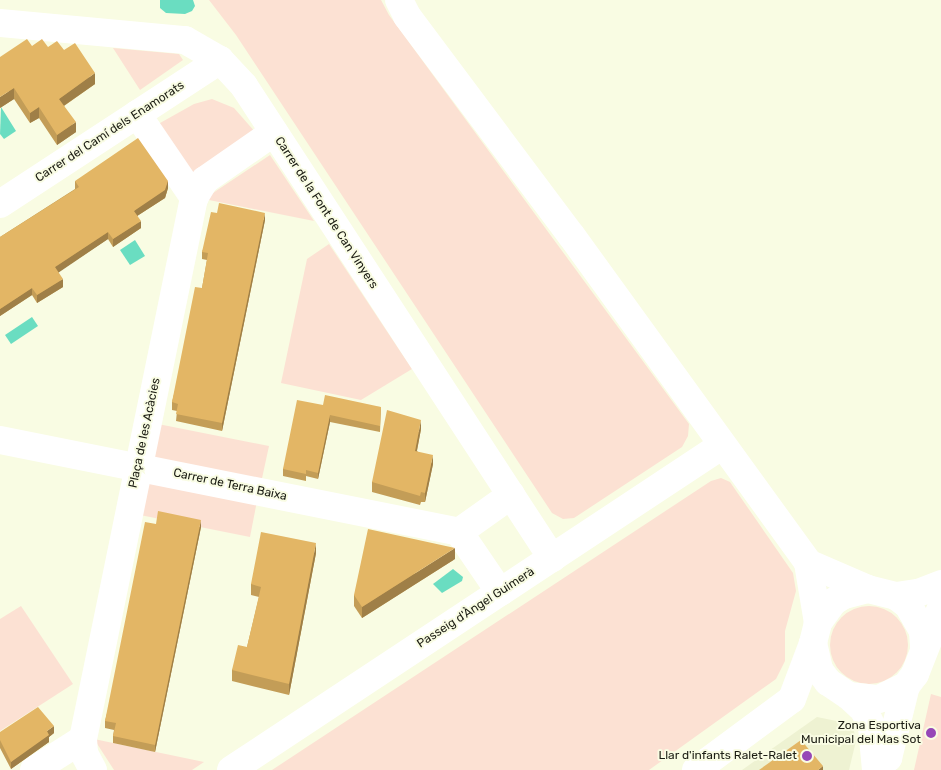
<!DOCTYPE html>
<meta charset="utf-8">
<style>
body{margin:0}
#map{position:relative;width:941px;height:770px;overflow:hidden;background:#f9fce3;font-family:Rubik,sans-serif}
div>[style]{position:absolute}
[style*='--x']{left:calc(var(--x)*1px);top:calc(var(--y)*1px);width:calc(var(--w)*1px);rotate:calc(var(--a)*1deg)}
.built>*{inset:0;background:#eef2d2}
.green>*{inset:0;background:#fce1d3}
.round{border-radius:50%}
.water>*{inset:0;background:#6addc1}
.minor>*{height:28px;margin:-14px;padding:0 14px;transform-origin:14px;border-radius:14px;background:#fff}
.wall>*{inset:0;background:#c39d57}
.shaded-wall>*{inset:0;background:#9f7f47}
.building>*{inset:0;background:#e3b665}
.dots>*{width:14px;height:14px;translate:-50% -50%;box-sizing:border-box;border:2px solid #f9fce3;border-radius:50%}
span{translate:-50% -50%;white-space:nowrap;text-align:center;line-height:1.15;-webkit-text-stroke:4px #f9fce3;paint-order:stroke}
.street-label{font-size:12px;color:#1b1c13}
.poi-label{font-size:12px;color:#1b1c13}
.right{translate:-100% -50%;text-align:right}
</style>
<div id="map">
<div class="built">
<div style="clip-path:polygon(817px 717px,846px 723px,854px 731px,856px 741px,849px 770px,742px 770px)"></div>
</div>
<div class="green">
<div style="clip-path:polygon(209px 0,381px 0,389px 15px,689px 424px,688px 436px,682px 447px,574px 518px,563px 519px,552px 513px,236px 35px)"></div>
<div style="clip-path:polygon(113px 48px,179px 54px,183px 60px,140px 90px)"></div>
<div style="clip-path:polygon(212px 99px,234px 108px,256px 133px,189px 177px,144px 132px,194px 104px)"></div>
<div style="clip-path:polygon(270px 155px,314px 221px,204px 199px)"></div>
<div style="clip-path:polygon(329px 244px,412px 369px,361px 400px,281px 383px,307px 259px)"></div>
<div style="clip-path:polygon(158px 424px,269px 446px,261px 483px,151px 460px)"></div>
<div style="clip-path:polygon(147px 478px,257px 501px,250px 537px,140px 515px)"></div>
<div style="clip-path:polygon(721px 478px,730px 482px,793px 573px,796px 591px,785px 631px,785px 661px,776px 679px,649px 770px,272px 770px,711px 481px)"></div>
<div style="clip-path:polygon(21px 606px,73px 684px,0 731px,0 619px)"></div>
<div class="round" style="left:830px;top:606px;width:78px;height:78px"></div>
<div style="clip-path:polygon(931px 694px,941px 697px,941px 770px,914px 770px)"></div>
<div style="clip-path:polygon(94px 739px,204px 762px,192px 770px,114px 770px)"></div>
</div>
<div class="water">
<div style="clip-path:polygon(160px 0,193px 0,195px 6px,192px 11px,185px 14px,166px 13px,160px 8px)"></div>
<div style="clip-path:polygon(1px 107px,16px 131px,4px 139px,0 134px)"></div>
<div style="clip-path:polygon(135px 240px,145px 256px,130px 265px,120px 250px)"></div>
<div style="clip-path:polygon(32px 317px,38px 326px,11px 344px,5px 335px)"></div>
<div style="clip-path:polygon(453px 569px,463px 577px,462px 581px,442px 593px,433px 584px)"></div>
</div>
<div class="minor">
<div style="--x:399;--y:0;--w:18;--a:63"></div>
<div style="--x:407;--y:16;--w:274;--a:53.2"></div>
<div style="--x:571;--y:235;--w:405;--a:54.1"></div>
<div style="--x:0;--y:23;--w:186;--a:5.3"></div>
<div style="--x:185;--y:40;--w:40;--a:29.7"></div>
<div style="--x:220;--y:60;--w:35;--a:47"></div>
<div style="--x:244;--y:86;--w:564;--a:56.87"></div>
<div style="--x:137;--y:114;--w:102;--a:55.8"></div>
<div style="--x:0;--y:204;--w:263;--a:-33.2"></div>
<div style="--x:0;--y:440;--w:468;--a:11.3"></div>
<div style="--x:459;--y:532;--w:73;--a:55.7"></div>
<div style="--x:459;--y:532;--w:64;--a:-35.4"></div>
<div style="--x:808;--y:563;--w:65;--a:23.4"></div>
<div style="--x:808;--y:563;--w:61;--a:80.5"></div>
<div style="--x:896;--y:596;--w:22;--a:-8"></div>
<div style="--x:918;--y:593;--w:25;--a:-21"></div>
<div style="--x:924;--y:646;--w:15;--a:-94"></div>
<div style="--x:923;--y:631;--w:30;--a:-120"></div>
<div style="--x:908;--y:605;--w:15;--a:-143"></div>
<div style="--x:896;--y:596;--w:29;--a:-166"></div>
<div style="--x:868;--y:589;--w:25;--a:166"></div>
<div style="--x:844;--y:595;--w:13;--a:148"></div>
<div style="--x:833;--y:602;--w:26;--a:126"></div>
<div style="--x:818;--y:623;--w:21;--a:104"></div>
<div style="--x:813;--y:643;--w:28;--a:77"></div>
<div style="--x:819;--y:670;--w:15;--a:53"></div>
<div style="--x:828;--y:682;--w:25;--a:34"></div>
<div style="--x:849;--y:696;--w:30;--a:6"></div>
<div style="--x:879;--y:699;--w:30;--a:-26"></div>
<div style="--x:906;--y:686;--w:15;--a:-53"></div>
<div style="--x:915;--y:674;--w:71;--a:-68.5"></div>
<div style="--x:849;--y:696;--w:21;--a:43"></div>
<div style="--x:864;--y:710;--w:19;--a:65"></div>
<div style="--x:872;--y:727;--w:43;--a:84.7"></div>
<div style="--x:877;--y:766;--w:14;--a:-36"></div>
<div style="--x:888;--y:758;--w:74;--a:-76"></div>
<div style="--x:34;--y:770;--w:58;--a:-32.3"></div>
<div style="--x:93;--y:770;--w:19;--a:-118"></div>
<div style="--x:84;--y:753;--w:14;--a:-94"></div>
<div style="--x:83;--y:739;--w:552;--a:-78.41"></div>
<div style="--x:194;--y:198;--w:21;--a:-59"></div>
<div style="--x:205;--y:180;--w:84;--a:-34.8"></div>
<div style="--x:231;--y:770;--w:587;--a:-33.47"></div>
<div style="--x:696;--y:770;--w:119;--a:-36.5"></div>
<div style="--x:792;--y:699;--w:60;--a:-69.4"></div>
</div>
<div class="wall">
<div style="clip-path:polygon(32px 46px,64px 50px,95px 84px,64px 106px,76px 132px,57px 145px,39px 118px,30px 123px,14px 99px,0 108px)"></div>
<div style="clip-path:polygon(75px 181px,168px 188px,165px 198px,137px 216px,141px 228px,113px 247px,108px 239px,58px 272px,63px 287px,37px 303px,32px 295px,0 316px,0 237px,75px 189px)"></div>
<div style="clip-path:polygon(217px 213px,265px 220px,222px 431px,176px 421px,177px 411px,172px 410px,172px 402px,202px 288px,207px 260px,202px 259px,202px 252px)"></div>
<div style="clip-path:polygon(323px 405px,381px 407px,380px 432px,330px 422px,318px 479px,306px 476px,306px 481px,283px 476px,283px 469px)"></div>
<div style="clip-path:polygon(421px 429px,417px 451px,433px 464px,425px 502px,421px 502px,420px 505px,372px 492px,372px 482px)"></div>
<div style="clip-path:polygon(156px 524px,201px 527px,155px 752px,113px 743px,113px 736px,114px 730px,105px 728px,105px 721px)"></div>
<div style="clip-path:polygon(316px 553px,289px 695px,232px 681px,232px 670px,247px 647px,259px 597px,251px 595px,251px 584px)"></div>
<div style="clip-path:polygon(455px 559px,362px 618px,354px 606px,354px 595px)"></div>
<div style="clip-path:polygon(0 732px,54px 733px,49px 737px,49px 742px,11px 769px,0 748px)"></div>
</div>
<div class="shaded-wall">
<div style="clip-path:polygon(95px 73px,95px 84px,59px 109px,59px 99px)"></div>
<div style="clip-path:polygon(14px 88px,14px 99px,0 108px,0 97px)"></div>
<div style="clip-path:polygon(39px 107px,39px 118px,30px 123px,30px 113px)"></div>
<div style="clip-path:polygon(76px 122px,76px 132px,57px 145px,57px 135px)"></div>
<div style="clip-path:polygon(168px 181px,168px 188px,165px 198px,134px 218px,134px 211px)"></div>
<div style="clip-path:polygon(265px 213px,265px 220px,222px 431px,222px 423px)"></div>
<div style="clip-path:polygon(141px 221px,141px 228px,113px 247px,113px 239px)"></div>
<div style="clip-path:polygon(108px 232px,108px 239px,55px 275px,55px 267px)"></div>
<div style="clip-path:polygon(63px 279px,63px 287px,37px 303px,37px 295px)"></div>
<div style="clip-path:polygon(32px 288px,32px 295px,0 316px,0 309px)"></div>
<div style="clip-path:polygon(330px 415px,330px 422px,318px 479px,318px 473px)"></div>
<div style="clip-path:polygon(421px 420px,421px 429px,415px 460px,415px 451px)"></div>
<div style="clip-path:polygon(433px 455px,433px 464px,425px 502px,425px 493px)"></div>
<div style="clip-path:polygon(201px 520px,201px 527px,155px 752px,155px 745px)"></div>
<div style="clip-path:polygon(316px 543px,316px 553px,289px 695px,289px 684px)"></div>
<div style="clip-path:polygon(455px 548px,455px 559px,362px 618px,362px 607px)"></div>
<div style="clip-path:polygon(54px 726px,54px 733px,49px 737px,49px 742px,11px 769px,11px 762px,47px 731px)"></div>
<div style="clip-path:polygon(823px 766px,823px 770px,818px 770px)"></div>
</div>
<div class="building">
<div style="clip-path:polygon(27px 39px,32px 46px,42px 39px,48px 47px,57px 41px,64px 50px,75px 43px,95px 73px,59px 99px,76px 122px,57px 135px,39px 107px,30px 113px,14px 88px,0 97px,0 57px)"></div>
<div style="clip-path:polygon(138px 138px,168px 181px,165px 190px,134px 211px,141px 221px,113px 239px,108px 232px,55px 267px,63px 279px,37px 295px,32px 288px,0 309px,0 237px,79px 187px,75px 181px)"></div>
<div style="clip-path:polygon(219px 203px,265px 213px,222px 423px,176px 414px,178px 404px,172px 402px,195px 287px,202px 288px,208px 253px,202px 252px,211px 212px,217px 213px)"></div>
<div style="clip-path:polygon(325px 395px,381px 407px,380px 426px,330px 415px,318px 473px,306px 470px,306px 474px,283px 469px,297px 400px,323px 405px)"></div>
<div style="clip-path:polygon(387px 410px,421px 420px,415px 451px,433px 455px,425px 493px,421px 492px,420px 496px,372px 482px)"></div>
<div style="clip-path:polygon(158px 511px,201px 520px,155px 745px,113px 736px,116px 723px,105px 721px,145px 522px,156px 524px)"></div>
<div style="clip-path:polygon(368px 529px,455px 548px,362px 607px,354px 595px)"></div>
<div style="clip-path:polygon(261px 532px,316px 543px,289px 684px,232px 670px,238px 645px,247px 647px,261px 587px,251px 584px)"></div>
<div style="clip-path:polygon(38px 707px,54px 726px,47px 731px,49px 735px,11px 762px,0 740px,0 732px)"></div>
<div style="clip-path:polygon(801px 740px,823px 766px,818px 770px,759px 770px)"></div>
</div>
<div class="dots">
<div style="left:931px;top:733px;background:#9647b7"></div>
<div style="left:807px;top:756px;background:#9647b7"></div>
</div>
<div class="street-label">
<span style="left:110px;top:132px;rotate:-33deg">Carrer del Camí dels Enamorats</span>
<span style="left:326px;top:213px;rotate:57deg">Carrer de la Font de Can Vinyers</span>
<span style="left:145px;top:433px;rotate:-78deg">Plaça de les Acàcies</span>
<span style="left:230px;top:485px;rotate:12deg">Carrer de Terra Baixa</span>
<span style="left:476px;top:608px;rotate:-33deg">Passeig d'Àngel Guimerà</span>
</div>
<div class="poi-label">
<span class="right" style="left:921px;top:733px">Zona Esportiva<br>Municipal del Mas Sot</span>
<span class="right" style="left:797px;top:756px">Llar d'infants Ralet-Ralet</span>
</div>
</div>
